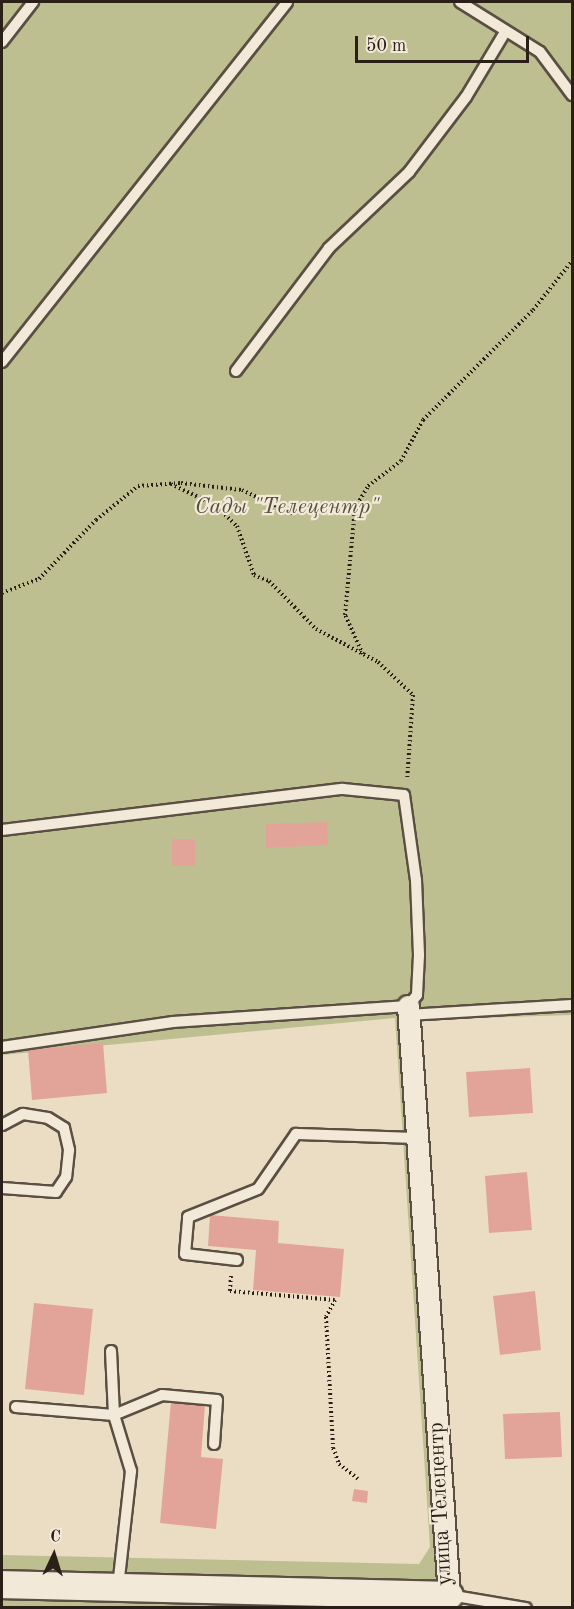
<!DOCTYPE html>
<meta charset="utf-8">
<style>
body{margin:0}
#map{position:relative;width:574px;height:1609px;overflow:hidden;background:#ebddc4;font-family:"Old Standard TT",serif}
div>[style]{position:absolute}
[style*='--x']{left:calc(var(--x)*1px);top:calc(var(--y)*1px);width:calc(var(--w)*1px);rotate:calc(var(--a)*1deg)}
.green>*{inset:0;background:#bebf90}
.building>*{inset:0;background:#e2a499}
.path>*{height:4px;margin-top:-2px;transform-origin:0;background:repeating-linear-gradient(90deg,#2a2017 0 1.5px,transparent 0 4.5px)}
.roads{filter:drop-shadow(2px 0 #5a4f42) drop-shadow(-2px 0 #5a4f42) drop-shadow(0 2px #5a4f42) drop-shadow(0 -2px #5a4f42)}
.service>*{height:10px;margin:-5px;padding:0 5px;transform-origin:5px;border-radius:5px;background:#f2e9d9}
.minor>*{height:21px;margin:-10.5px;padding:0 10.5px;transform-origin:10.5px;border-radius:10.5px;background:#f2e9d9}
.tertiary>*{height:27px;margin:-13.5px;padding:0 13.5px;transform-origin:13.5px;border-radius:13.5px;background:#f2e9d9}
span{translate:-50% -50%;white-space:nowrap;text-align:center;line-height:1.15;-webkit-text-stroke:4.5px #f2e9d9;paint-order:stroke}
.park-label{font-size:22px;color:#56503b;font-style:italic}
.street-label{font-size:22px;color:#2a2017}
.frame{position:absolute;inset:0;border:3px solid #2a2017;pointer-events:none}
.north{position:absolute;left:24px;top:1525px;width:60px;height:60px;-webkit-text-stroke:4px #f2e9d9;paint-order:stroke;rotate:4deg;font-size:16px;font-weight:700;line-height:24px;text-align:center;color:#2a2017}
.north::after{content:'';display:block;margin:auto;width:21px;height:27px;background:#2a2017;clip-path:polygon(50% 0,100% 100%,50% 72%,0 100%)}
.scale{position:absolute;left:355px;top:36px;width:174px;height:27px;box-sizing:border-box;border:3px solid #2a2017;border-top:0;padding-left:8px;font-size:18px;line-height:21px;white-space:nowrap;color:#2a2017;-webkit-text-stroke:4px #f2e9d9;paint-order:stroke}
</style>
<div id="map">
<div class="green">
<div style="clip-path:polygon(2px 2px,572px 2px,572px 1015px,420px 1020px,458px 1560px,436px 1607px,2px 1607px,2px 1555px,419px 1564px,430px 1547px,395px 1018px,2px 1055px)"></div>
</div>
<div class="building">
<div style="clip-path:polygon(327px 822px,328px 845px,266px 848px,266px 824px)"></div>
<div style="clip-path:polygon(172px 839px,195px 839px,195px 866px,172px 866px)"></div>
<div style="clip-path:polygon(103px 1043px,107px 1093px,32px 1100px,28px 1050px)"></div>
<div style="clip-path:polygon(530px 1068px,533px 1113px,469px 1117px,466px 1072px)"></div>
<div style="clip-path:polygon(527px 1172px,532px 1230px,489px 1233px,485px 1176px)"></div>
<div style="clip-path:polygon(210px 1215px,279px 1221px,278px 1243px,344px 1249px,340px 1297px,253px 1290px,256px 1250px,208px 1246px)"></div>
<div style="clip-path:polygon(535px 1291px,541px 1350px,500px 1355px,493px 1296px)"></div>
<div style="clip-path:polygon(34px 1303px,93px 1309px,84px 1395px,25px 1389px)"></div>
<div style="clip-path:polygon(171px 1402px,205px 1405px,201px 1457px,223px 1459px,216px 1529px,160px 1523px)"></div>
<div style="clip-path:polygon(560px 1412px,562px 1457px,505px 1459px,503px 1414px)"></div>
<div style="clip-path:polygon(354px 1489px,368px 1491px,367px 1503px,352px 1501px)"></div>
</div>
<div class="path">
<div style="--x:171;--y:484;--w:49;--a:25.5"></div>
<div style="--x:215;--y:505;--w:30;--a:44"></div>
<div style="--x:237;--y:526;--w:52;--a:70.9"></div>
<div style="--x:254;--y:575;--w:16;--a:22"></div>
<div style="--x:269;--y:581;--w:67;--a:45.6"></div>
<div style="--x:316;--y:629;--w:70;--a:28"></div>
<div style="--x:378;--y:662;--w:48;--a:43.3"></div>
<div style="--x:413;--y:695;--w:85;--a:94"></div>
<div style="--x:2;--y:593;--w:40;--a:-21"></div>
<div style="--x:39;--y:579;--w:82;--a:-46"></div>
<div style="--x:96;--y:520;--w:54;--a:-39"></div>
<div style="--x:138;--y:486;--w:43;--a:-4"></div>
<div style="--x:181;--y:483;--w:61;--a:6.5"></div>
<div style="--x:242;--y:490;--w:57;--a:24.8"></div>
<div style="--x:363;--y:654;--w:43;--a:-114.8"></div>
<div style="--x:345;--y:615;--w:107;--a:-84.7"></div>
<div style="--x:355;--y:508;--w:26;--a:-59"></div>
<div style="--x:368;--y:486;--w:41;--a:-37.1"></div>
<div style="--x:401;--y:461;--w:47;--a:-61.8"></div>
<div style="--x:423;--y:420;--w:156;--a:-45"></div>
<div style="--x:533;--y:310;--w:63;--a:-51.5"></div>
<div style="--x:231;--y:1276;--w:15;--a:94"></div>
<div style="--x:230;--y:1291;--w:105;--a:4.9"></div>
<div style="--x:335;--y:1300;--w:19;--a:118"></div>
<div style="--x:326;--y:1317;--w:131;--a:86.9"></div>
<div style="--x:333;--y:1448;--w:17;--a:69"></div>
<div style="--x:339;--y:1464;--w:24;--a:38"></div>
</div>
<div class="roads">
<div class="service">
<div style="--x:460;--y:2;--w:94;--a:32"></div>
<div style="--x:540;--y:52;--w:54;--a:53.3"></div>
<div style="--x:2;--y:42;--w:51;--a:-52.2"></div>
<div style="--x:2;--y:362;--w:459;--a:-51.6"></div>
<div style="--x:236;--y:371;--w:154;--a:-52.9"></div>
<div style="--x:329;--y:248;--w:110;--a:-43.5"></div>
<div style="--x:409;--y:172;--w:94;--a:-52.8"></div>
<div style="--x:466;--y:97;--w:76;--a:-59"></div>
<div style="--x:2;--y:830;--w:343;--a:-6.9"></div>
<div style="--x:343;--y:789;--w:61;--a:5.6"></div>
<div style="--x:404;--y:795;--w:86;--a:82"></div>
<div style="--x:416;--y:880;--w:75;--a:87.7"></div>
<div style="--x:419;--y:955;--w:40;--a:92.9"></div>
<div style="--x:417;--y:995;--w:14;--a:129"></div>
<div style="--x:408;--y:1006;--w:236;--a:176.1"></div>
<div style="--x:173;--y:1022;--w:173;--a:171.7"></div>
<div style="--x:408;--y:1015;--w:164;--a:-3.5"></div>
<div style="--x:2;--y:1125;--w:24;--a:-28"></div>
<div style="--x:23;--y:1114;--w:25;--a:9"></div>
<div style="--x:48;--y:1118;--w:19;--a:32"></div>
<div style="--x:64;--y:1128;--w:23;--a:77"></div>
<div style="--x:69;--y:1150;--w:27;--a:96"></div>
<div style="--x:66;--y:1177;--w:18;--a:124"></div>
<div style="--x:56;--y:1192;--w:54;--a:-175.8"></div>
<div style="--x:237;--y:1260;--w:52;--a:-173.4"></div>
<div style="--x:185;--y:1254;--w:37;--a:-85"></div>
<div style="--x:188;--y:1217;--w:75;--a:-21.8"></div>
<div style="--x:258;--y:1189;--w:67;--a:-55.4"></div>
<div style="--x:296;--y:1134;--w:121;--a:1.9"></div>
<div style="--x:111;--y:1351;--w:64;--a:87.3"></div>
<div style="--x:114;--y:1415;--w:52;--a:-22.6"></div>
<div style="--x:162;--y:1395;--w:55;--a:5.2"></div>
<div style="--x:217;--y:1400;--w:44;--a:93.9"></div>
<div style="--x:16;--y:1407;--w:98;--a:4.7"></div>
<div style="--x:114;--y:1415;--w:59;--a:73.1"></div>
<div style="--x:131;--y:1471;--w:116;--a:96.4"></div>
<div style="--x:449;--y:1595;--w:78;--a:9.6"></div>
</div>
<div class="minor">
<div style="--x:408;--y:1006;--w:590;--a:86.02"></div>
</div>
<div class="tertiary">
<div style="--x:2;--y:1584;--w:447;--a:1.4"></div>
</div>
</div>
<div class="park-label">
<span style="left:287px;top:508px">Сады "Телецентр"</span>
</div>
<div class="street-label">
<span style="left:441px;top:1504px;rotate:-93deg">улица Телецентр</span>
</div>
<div class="frame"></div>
<div class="north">С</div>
<div class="scale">50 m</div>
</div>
